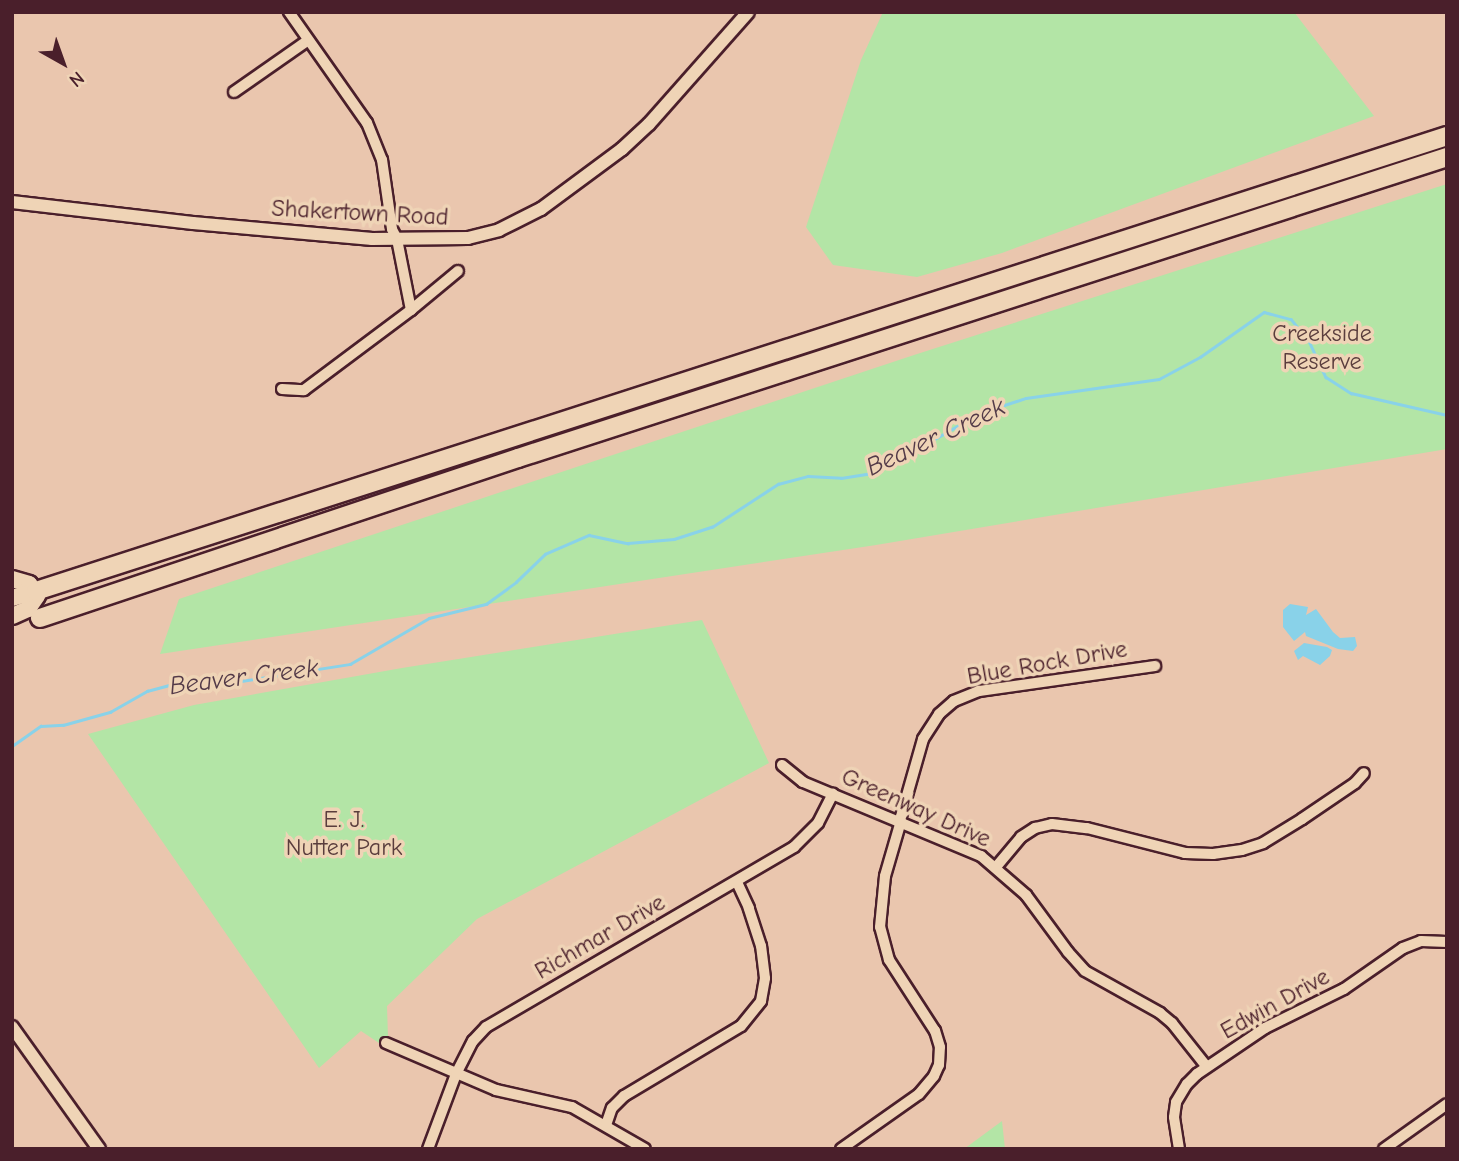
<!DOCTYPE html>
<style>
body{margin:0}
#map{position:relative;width:1459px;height:1161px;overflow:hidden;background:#eac6ae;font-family:"Comic Neue",sans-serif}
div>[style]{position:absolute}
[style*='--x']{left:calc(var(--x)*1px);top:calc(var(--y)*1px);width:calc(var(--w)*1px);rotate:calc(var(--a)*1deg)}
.green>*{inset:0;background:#b3e5a6}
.water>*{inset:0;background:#89d2e9}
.stream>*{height:2.5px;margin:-1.25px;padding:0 1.25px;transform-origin:1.25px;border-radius:1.25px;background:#89d2e9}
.roads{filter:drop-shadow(2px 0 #4a1f2b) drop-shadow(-2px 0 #4a1f2b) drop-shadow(0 2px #4a1f2b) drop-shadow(0 -2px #4a1f2b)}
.minor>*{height:10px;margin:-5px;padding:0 5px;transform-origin:5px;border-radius:5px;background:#efd4b6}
.tertiary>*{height:12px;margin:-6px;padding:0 6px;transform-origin:6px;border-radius:6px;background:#efd4b6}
.trunk>*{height:16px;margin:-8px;padding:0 8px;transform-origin:8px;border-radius:8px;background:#efd4b6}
.motorway>*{height:18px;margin:-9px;padding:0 9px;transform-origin:9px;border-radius:9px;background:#efd4b6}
span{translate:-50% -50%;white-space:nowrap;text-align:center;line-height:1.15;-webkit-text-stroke:7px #efd4b6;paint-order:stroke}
.street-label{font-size:24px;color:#4a1f2b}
.park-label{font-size:24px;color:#5a3d3d}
.water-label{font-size:26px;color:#533a48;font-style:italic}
.frame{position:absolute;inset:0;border:14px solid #4a1f2b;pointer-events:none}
.north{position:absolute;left:28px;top:28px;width:70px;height:70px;-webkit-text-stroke:5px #efd4b6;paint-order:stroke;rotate:140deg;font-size:19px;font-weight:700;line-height:28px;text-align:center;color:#4a1f2b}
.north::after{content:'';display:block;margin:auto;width:24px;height:32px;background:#4a1f2b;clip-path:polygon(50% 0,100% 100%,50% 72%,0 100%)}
</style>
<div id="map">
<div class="green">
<div style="clip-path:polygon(883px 12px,1294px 12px,1374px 116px,1002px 253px,917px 277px,833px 265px,806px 227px,861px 60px)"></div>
<div style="clip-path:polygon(1447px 184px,1447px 449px,876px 545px,160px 654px,179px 599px,914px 355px)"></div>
<div style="clip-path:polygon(702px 620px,769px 763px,477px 919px,387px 1006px,388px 1037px,382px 1045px,361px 1031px,319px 1068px,88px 734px,194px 705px,402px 668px)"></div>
<div style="clip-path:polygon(1002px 1121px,1005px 1149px,964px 1149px)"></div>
</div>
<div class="water">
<div style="clip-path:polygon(1290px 604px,1308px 607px,1306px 615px,1316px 609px,1333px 632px,1340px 638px,1355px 637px,1357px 646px,1353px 651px,1338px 649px,1306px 636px,1305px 632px,1294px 641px,1283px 627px,1283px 610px)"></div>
<div style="clip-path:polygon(1304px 643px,1327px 647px,1332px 650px,1330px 656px,1320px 665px,1303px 656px,1298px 660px,1294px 651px)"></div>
</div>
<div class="stream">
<div style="--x:12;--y:746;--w:35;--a:-35"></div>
<div style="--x:41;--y:726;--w:22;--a:-3"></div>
<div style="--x:63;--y:725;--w:49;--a:-15.5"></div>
<div style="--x:110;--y:712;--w:43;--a:-29.6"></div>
<div style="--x:147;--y:691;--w:39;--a:-15"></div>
<div style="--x:185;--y:681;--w:31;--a:7"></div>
<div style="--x:216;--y:685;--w:136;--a:-8.9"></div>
<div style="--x:350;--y:664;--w:91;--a:-30.2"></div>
<div style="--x:429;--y:618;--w:59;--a:-13.8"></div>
<div style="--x:486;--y:604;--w:37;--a:-36"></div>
<div style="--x:516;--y:582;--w:40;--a:-44"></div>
<div style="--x:545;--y:554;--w:48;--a:-23.4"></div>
<div style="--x:589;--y:535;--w:40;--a:12"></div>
<div style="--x:628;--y:543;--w:46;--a:-5"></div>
<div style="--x:674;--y:539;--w:40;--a:-18"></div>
<div style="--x:712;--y:527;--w:79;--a:-33.1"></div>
<div style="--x:778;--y:484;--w:31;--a:-15"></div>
<div style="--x:808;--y:476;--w:33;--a:3"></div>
<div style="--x:841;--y:478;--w:36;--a:-9"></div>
<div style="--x:877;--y:472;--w:119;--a:-29.8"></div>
<div style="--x:980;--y:413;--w:48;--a:-18.1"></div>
<div style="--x:1026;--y:398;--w:134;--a:-8.1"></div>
<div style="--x:1159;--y:379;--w:47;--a:-28.2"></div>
<div style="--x:1200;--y:357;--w:78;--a:-35.1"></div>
<div style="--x:1264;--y:312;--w:28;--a:15"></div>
<div style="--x:1291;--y:319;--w:28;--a:51"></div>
<div style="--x:1309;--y:341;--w:40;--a:65"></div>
<div style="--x:1326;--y:377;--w:30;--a:33"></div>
<div style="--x:1351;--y:393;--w:98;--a:12.9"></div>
</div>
<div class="roads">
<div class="minor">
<div style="--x:234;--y:92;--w:89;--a:-34.9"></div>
<div style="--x:411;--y:310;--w:61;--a:-39.7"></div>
<div style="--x:282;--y:389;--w:22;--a:3"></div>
<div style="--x:304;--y:390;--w:134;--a:-36.8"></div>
<div style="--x:411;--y:310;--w:72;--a:-101.2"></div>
<div style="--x:397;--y:239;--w:11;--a:-117"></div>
<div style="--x:392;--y:229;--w:70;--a:-98.2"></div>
<div style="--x:382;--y:160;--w:40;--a:-112"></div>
<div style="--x:367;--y:123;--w:136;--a:-125.1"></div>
<div style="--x:782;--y:765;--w:27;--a:39"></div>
<div style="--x:803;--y:782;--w:193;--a:22.6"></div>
<div style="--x:981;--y:856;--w:60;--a:40.9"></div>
<div style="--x:1026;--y:895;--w:71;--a:53.6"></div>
<div style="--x:1068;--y:952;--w:25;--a:48"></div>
<div style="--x:1085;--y:971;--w:86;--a:29.2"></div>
<div style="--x:1160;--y:1013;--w:16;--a:40"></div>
<div style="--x:1172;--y:1023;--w:56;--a:51.5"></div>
<div style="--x:900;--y:820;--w:84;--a:-74.1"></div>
<div style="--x:923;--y:739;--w:30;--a:-57"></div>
<div style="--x:939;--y:714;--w:20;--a:-41"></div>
<div style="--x:954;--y:701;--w:27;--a:-22"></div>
<div style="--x:979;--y:691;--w:178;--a:-8.1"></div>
<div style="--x:996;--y:867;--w:39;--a:-50"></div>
<div style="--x:1021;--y:837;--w:17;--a:-33"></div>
<div style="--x:1035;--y:828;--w:17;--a:-13"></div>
<div style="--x:1052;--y:824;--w:35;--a:7"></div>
<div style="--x:1087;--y:828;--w:101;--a:14.3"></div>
<div style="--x:1185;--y:853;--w:28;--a:2"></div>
<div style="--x:1213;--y:854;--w:29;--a:-8"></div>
<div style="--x:1242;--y:850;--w:22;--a:-18"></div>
<div style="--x:1263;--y:843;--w:46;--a:-31.6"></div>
<div style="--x:1302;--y:819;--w:64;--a:-34.2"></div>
<div style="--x:1355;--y:783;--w:13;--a:-48"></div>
<div style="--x:386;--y:1043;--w:120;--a:23.1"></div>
<div style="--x:496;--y:1090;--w:78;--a:12.6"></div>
<div style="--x:572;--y:1107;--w:84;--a:29.9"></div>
<div style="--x:606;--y:1125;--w:18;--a:-71"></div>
<div style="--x:612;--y:1108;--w:17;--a:-45"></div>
<div style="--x:624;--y:1096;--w:136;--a:-30.9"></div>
<div style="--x:741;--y:1026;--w:32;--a:-51"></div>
<div style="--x:761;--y:1001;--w:23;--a:-80"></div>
<div style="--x:765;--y:978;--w:32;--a:-97"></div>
<div style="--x:761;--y:946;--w:40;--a:-108"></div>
<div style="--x:749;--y:908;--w:29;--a:-115"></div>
<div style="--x:428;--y:1149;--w:80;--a:-69.5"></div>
<div style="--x:456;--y:1074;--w:37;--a:-63"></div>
<div style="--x:473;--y:1041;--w:19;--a:-47"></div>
<div style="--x:486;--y:1027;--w:357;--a:-30.3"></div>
<div style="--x:794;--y:847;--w:34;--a:-45"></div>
<div style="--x:818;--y:823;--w:33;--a:-63"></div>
<div style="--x:841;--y:1149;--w:95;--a:-35.2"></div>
<div style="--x:919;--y:1094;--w:23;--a:-50"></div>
<div style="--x:934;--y:1076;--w:12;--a:-66"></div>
<div style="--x:939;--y:1065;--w:18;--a:-87"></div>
<div style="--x:940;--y:1047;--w:17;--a:-107"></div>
<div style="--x:935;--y:1031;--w:85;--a:-122.9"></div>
<div style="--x:889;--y:960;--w:34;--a:-105"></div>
<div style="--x:880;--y:927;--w:51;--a:-84.4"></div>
<div style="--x:885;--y:876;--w:57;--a:-73.8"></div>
<div style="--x:1179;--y:1149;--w:32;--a:-99"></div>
<div style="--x:1174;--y:1117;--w:15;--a:-82"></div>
<div style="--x:1176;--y:1102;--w:21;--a:-59"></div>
<div style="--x:1187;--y:1084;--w:14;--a:-45"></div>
<div style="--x:1197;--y:1074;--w:82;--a:-34.1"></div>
<div style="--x:1265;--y:1028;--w:88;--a:-26.3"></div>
<div style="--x:1344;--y:989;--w:72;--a:-34.8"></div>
<div style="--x:1403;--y:948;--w:19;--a:-21"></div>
<div style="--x:1421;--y:941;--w:26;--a:2"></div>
<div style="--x:1384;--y:1149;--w:77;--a:-35.5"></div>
</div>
<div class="tertiary">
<div style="--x:12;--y:202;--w:182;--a:6.6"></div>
<div style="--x:193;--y:223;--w:180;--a:5.1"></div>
<div style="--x:372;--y:239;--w:96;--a:-0.6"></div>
<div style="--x:468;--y:238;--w:32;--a:-14"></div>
<div style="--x:499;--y:230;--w:47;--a:-26.6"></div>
<div style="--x:541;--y:209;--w:101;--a:-36.5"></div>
<div style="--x:622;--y:149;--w:37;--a:-43"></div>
<div style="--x:649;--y:124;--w:149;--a:-48.5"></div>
<div style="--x:12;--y:1027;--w:150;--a:54.5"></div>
</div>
<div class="trunk">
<div style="--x:12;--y:579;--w:18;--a:16"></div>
<div style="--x:29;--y:584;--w:14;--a:56"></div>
<div style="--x:37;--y:596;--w:16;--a:125"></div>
<div style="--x:28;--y:609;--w:17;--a:156"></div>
<div style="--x:12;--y:598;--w:25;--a:-16"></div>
</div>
<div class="motorway">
<div style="--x:36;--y:591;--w:1483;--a:-17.87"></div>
<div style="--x:40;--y:618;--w:504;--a:-18.51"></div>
<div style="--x:518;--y:458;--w:977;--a:-17.95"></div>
</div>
</div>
<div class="street-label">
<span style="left:360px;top:213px;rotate:3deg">Shakertown Road</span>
<span style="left:1047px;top:663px;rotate:-10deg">Blue Rock Drive</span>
<span style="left:916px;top:808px;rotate:24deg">Greenway Drive</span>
<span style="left:600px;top:937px;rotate:-30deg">Richmar Drive</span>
<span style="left:1275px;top:1004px;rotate:-29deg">Edwin Drive</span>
</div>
<div class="park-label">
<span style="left:1322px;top:348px">Creekside<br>Reserve</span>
<span style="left:344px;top:834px">E. J.<br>Nutter Park</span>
</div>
<div class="water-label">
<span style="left:936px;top:438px;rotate:-25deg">Beaver Creek</span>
<span style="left:244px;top:678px;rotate:-7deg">Beaver Creek</span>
</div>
<div class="frame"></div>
<div class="north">N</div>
</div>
